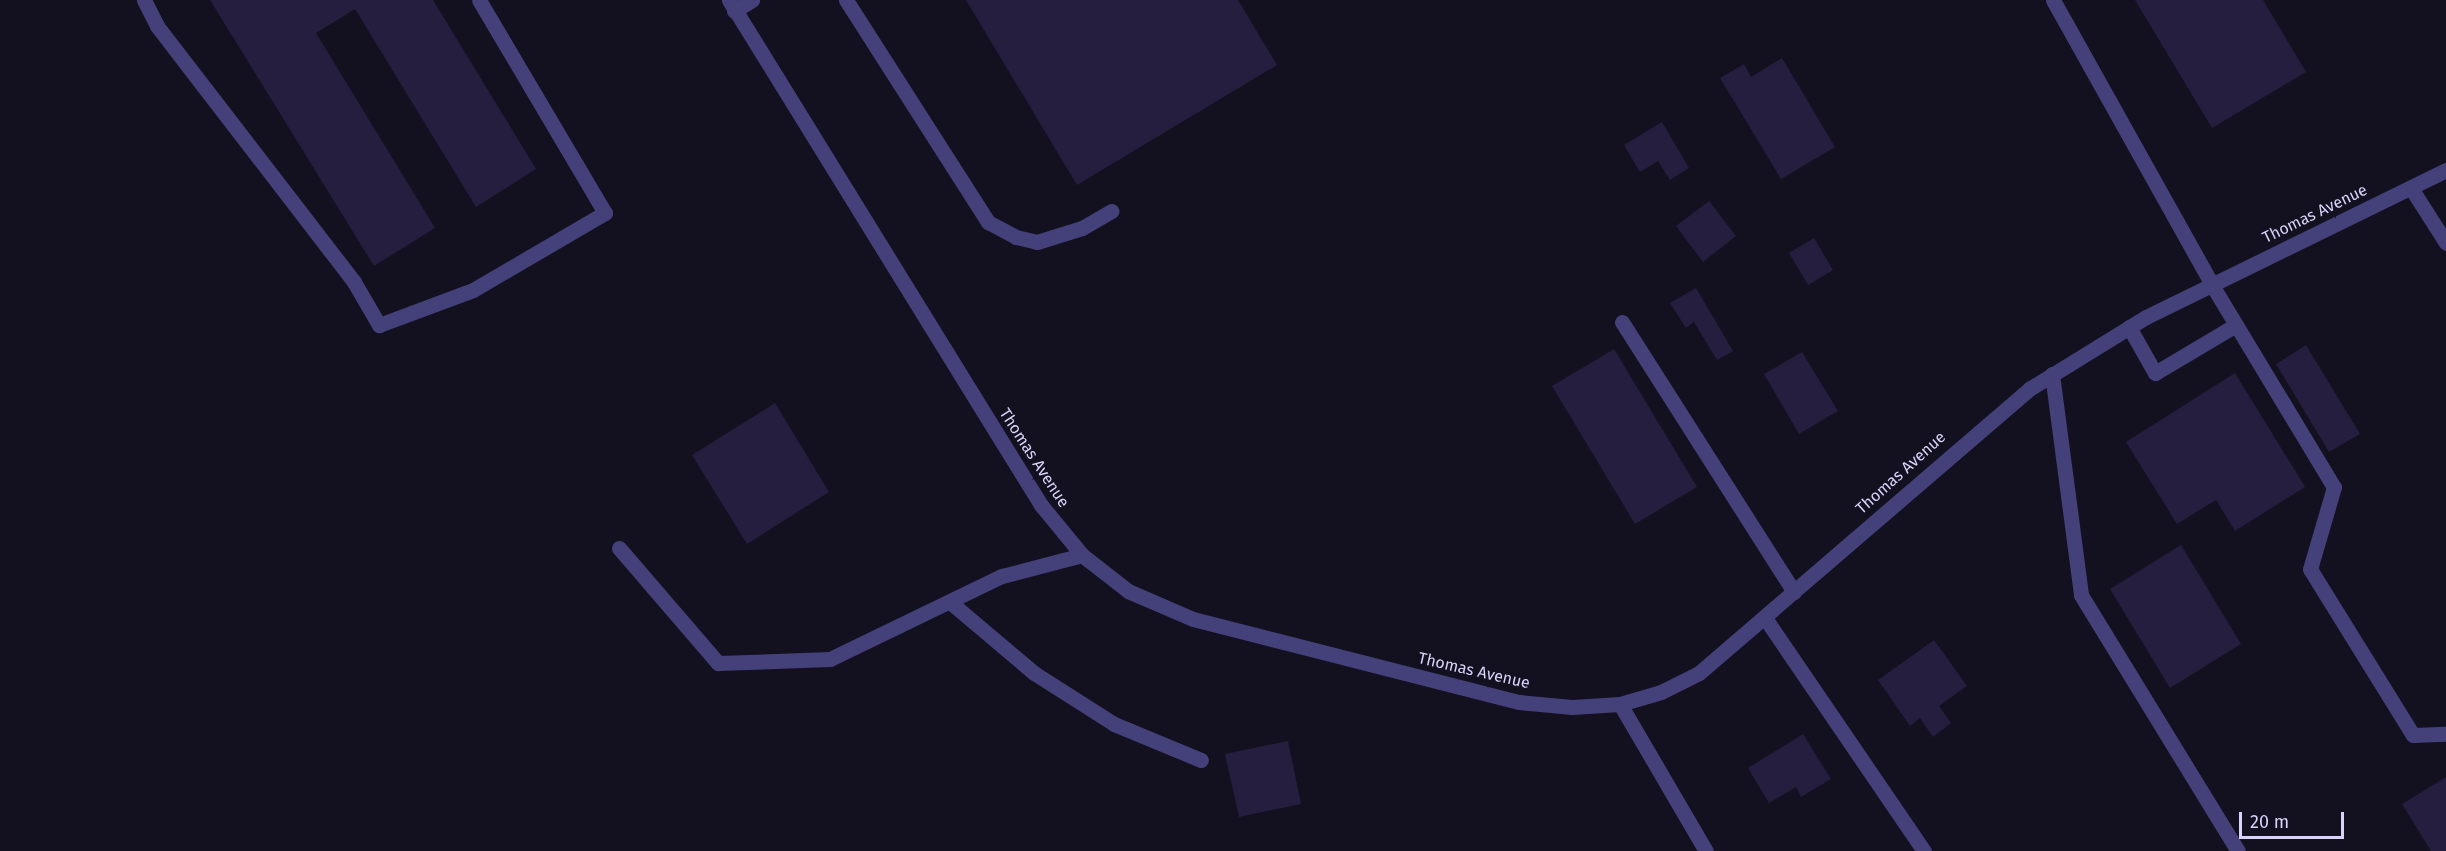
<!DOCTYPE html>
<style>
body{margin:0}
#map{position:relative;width:2446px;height:851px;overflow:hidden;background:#131020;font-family:"Fira Sans",sans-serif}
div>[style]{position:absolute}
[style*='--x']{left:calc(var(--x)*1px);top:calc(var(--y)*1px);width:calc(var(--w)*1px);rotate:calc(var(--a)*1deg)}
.building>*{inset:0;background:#251e3f}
.minor>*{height:15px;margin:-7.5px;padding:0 7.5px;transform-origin:7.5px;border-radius:7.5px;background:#44407a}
span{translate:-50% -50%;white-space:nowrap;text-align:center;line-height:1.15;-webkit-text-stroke:6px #131020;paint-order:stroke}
.street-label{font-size:16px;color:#d9d3fa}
.scale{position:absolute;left:2239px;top:812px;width:105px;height:27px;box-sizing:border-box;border:3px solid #d9d3fa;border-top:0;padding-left:8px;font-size:18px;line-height:21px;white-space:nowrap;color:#d9d3fa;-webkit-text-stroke:4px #131020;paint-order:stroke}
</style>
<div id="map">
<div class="building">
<div style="clip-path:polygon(210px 0,433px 0,536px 169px,476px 207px,355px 9px,316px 33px,435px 228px,374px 266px)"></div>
<div style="clip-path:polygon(966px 0,1238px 0,1277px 65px,1077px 185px)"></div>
<div style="clip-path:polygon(2135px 0,2263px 0,2306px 72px,2212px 128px)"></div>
<div style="clip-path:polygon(1782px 58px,1835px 147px,1781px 179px,1720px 78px,1744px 64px,1751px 77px)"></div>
<div style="clip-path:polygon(1662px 122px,1689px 168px,1670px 180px,1658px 161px,1640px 172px,1624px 145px)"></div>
<div style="clip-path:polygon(1709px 201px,1736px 236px,1703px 262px,1676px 226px)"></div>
<div style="clip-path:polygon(1814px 238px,1833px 270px,1808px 285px,1789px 253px)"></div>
<div style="clip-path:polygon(1696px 288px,1733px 351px,1717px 360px,1694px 322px,1686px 328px,1670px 303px)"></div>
<div style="clip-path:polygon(2306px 345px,2360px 434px,2329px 452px,2276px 364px)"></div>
<div style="clip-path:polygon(1614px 349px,1697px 487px,1635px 524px,1552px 386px)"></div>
<div style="clip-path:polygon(1802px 352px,1838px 411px,1799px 434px,1764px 374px)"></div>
<div style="clip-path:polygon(2235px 373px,2305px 487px,2235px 531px,2216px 500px,2177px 524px,2126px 442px)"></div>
<div style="clip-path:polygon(775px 403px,829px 492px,747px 544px,692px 455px)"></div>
<div style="clip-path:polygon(2181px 545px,2241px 644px,2170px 688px,2110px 589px)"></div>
<div style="clip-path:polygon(1934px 640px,1967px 686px,1939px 706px,1951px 723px,1933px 737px,1920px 718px,1910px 726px,1878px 680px)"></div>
<div style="clip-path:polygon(1803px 734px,1831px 779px,1801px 797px,1796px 787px,1769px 803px,1748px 768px)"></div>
<div style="clip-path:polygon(1288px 741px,1301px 804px,1239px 817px,1225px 754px)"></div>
<div style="clip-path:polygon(2446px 777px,2446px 851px,2431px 851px,2402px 804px)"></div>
</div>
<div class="minor">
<div style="--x:144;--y:0;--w:29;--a:63"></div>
<div style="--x:157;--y:26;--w:323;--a:52.4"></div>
<div style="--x:354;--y:282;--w:50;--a:59.8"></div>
<div style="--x:379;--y:325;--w:100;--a:-20.4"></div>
<div style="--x:473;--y:290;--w:153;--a:-30.3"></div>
<div style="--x:605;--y:213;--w:247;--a:-120.6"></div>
<div style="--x:729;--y:0;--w:594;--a:58.29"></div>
<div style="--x:1041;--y:505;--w:65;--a:50.6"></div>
<div style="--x:1082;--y:555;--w:58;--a:38"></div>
<div style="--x:1128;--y:591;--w:71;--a:23.3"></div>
<div style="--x:1193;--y:619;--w:336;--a:14.3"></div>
<div style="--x:1519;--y:702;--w:53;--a:5.4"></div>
<div style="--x:1572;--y:707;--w:48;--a:-3.6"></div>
<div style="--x:1620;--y:704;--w:43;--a:-16.3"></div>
<div style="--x:1661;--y:692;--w:42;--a:-26.6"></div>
<div style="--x:1699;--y:673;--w:435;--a:-40.7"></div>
<div style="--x:2029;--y:389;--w:137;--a:-31.6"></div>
<div style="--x:2146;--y:317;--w:334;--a:-26.1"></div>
<div style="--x:846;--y:0;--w:264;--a:57.4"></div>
<div style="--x:988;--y:222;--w:32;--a:28"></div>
<div style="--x:1016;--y:237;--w:22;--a:13"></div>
<div style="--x:1037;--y:242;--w:47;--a:-17.3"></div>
<div style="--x:1082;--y:228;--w:34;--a:-30"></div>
<div style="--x:2053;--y:0;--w:326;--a:60.8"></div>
<div style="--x:2212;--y:285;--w:236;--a:58.9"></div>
<div style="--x:2334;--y:487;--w:85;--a:106.3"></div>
<div style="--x:2310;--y:569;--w:195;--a:58.2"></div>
<div style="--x:2413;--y:735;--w:33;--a:-2"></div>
<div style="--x:734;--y:11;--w:21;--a:-31"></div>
<div style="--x:2411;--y:188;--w:65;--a:57.5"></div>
<div style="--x:1622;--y:322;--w:320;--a:57.5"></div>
<div style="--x:2129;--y:327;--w:53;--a:60.5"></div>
<div style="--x:2155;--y:373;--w:94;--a:-30.7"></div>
<div style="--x:2052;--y:374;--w:223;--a:82.5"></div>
<div style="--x:2081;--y:595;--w:300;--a:58.5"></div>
<div style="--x:619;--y:548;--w:152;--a:49.3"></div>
<div style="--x:718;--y:663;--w:112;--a:-2"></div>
<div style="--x:830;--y:659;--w:191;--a:-25.8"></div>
<div style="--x:1002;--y:576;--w:83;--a:-14.7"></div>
<div style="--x:950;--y:602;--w:110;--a:40.2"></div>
<div style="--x:1034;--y:673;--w:95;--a:32.5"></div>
<div style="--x:1114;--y:724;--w:94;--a:22.5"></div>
<div style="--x:1765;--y:618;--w:282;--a:55.7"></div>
<div style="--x:1620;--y:704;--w:170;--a:59.7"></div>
</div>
<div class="street-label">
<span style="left:2315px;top:214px;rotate:-26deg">Thomas Avenue</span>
<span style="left:1034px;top:458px;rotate:57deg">Thomas Avenue</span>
<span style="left:1901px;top:473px;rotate:-42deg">Thomas Avenue</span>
<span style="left:1474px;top:671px;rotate:13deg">Thomas Avenue</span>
</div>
<div class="scale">20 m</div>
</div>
